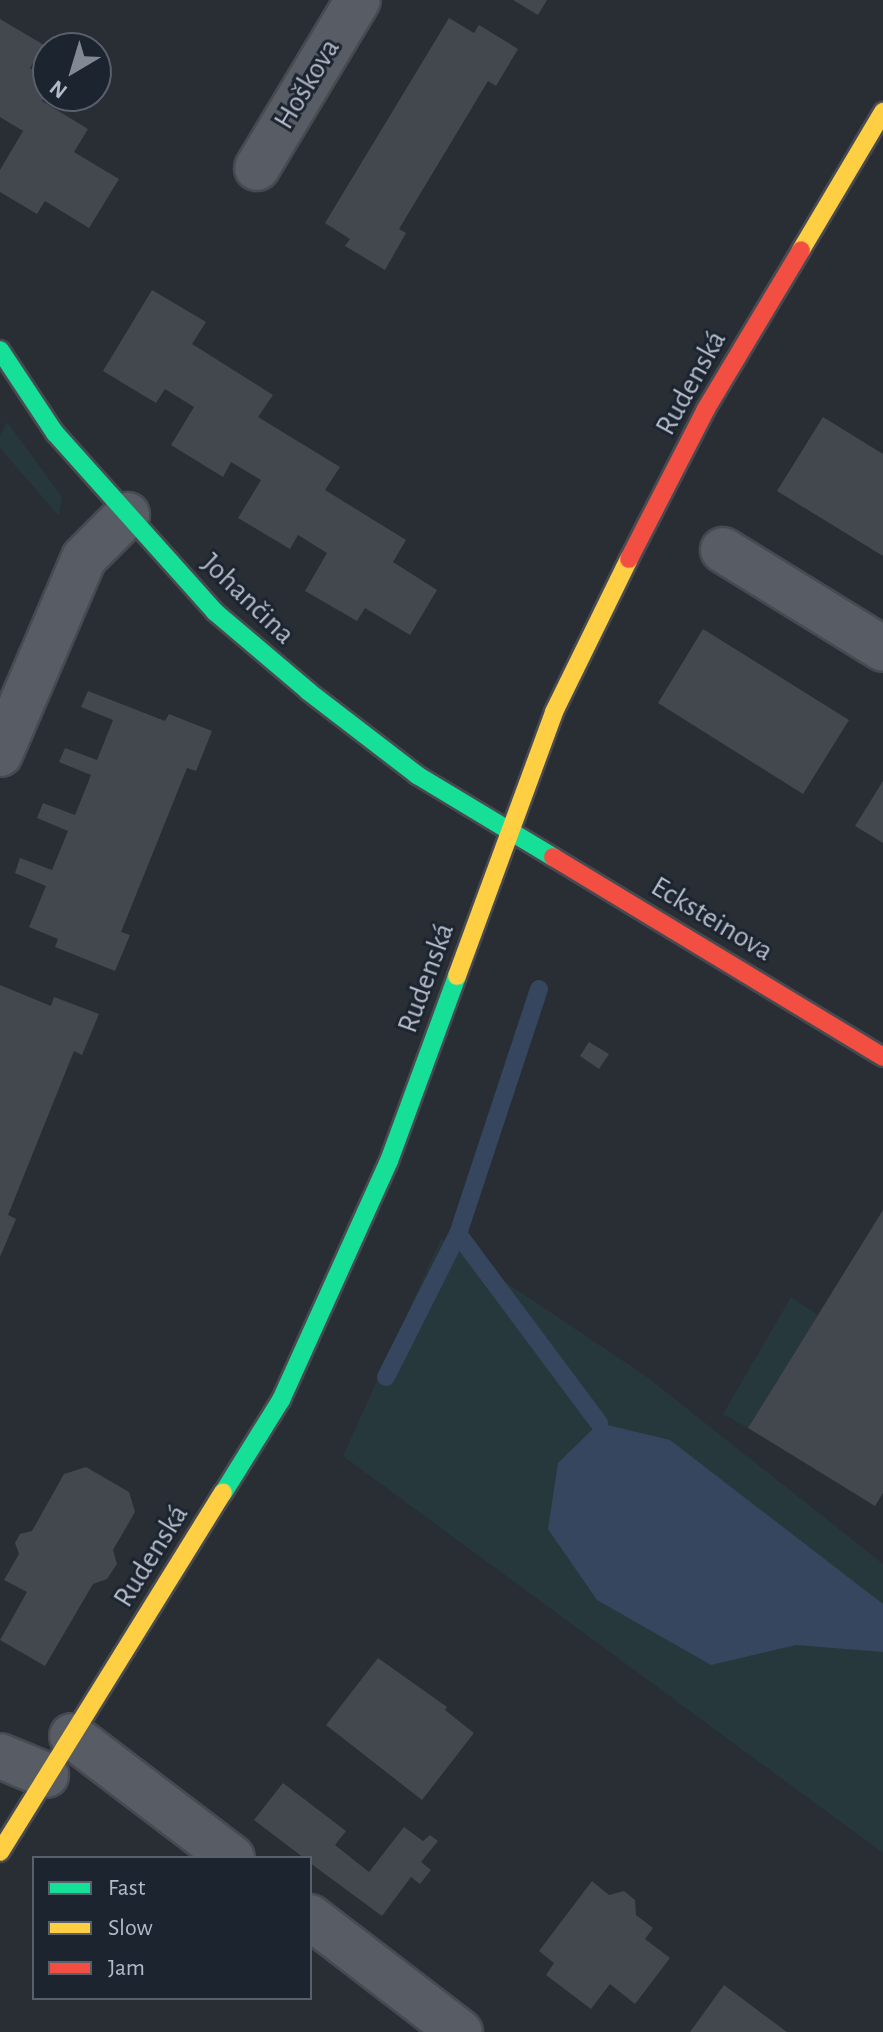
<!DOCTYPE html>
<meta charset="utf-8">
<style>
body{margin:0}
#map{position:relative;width:883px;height:2032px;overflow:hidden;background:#292e35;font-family:"Alegreya Sans",sans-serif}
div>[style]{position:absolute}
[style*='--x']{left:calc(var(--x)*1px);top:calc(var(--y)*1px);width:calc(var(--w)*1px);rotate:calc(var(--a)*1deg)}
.green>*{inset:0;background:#26383b}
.water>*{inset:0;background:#35465e}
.stream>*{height:18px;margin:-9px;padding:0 9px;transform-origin:9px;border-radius:9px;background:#35465e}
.building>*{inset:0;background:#43474e}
.roads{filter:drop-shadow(2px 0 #474a50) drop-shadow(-2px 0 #474a50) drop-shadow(0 2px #474a50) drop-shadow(0 -2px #474a50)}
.street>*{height:44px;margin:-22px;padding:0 22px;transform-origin:22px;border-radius:22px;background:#585c64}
.fast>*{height:18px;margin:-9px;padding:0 9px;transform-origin:9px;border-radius:9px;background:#16e098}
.slow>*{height:18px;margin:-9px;padding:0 9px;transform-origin:9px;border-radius:9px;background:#ffcf43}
.jam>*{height:18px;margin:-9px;padding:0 9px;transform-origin:9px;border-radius:9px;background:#f24e42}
span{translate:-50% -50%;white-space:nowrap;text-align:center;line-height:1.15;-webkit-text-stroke:6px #1c2430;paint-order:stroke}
.street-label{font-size:30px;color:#b2bac7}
.legend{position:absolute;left:32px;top:1856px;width:280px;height:144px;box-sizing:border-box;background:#1c2430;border:2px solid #58606c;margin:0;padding:10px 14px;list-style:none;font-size:24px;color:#b2bac7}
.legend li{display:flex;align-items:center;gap:16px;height:40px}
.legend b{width:40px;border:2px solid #58606c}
.north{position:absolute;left:32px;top:32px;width:80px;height:80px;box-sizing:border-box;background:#1c2430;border:2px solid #58606c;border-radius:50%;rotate:218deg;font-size:22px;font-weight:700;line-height:32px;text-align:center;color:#b2bac7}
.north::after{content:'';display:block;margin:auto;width:28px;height:36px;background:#828994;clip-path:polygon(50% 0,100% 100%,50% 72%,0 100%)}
</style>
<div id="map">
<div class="green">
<div style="clip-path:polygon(7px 422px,62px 497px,59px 516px,0 448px,0 436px)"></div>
<div style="clip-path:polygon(441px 1239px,647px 1377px,883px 1564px,883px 1853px,343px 1456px)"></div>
<div style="clip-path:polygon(791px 1297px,818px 1315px,748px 1428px,723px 1414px)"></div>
</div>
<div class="water">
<div style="clip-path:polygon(599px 1423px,670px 1440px,883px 1604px,883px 1652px,796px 1645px,711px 1665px,597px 1600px,548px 1529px,558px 1463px)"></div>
</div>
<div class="stream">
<div style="--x:458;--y:1234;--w:236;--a:53.3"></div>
<div style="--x:386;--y:1377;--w:160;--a:-63.3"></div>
<div style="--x:458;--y:1234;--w:258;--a:-71.7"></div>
</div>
<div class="building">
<div style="clip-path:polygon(513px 0,547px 0,538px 15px)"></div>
<div style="clip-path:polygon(449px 18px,474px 33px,479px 25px,518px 49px,496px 86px,488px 81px,399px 229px,406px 233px,385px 270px,345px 246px,350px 239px,325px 223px)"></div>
<div style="clip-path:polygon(0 19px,44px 45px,30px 68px,48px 79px,48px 91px,42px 101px,88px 129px,74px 152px,119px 179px,89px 228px,45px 201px,37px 214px,0 192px,0 170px,23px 131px,0 117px)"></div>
<div style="clip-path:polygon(152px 290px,206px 322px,192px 344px,273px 395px,258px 417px,340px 467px,325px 490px,406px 540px,393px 562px,437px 590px,410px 635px,365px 608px,357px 621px,305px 591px,327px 553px,298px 535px,290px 549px,238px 518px,261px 480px,231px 462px,223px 477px,171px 445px,194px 407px,165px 389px,156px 403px,103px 371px)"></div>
<div style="clip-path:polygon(823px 417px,883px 454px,883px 556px,777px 491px)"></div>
<div style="clip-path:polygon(703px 629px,849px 720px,803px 794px,658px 703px)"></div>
<div style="clip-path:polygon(88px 691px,165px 721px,169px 714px,212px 731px,196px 771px,187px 768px,121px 932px,130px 935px,115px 971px,55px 947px,58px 939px,29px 927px,46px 886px,15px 873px,20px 858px,52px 870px,68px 831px,37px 818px,43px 803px,75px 815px,91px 775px,59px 762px,65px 748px,97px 760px,113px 720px,81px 707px)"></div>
<div style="clip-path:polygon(883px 781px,883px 843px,855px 826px)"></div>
<div style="clip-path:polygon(0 985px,51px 1006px,54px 997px,99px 1014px,82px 1055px,74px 1051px,8px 1215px,16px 1219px,0 1257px)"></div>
<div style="clip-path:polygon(589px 1042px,609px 1054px,599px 1069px,580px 1056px)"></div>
<div style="clip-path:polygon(883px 1210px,883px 1493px,875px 1506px,748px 1428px)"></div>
<div style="clip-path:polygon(86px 1467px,129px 1492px,135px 1512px,113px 1550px,117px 1564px,107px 1579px,93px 1584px,45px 1666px,0 1640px,27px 1592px,4px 1580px,19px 1554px,15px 1543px,20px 1534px,32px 1531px,64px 1474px)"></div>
<div style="clip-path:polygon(378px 1658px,447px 1707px,445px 1710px,474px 1733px,422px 1800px,326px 1725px)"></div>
<div style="clip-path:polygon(283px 1783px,346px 1831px,335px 1845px,369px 1872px,404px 1827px,423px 1841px,430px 1835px,438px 1841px,421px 1862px,431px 1870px,420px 1884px,411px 1877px,382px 1916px,310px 1863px,310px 1858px,304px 1858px,254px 1820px)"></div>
<div style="clip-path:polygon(592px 1881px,609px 1895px,624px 1891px,635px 1900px,636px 1915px,653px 1928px,645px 1939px,670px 1958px,635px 2004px,610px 1984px,591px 2009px,546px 1975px,554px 1963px,539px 1951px)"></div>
<div style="clip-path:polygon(724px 1985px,772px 2021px,787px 2032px,690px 2032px)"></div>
</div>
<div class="roads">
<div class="street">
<div style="--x:257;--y:168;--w:196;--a:-59"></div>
<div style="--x:723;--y:550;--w:188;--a:31.7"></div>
<div style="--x:0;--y:754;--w:213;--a:-66.8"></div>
<div style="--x:84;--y:558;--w:61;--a:-45"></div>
<div style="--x:72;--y:1736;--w:201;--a:37.3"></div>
<div style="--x:0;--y:1756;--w:50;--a:22.4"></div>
<div style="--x:310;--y:1917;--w:189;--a:37.5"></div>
</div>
<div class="fast">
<div style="--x:0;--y:350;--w:100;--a:56.5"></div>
<div style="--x:55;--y:433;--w:240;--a:48.2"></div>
<div style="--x:215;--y:612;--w:122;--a:40.3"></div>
<div style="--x:308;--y:691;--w:138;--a:37.6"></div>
<div style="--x:417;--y:775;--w:159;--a:31.1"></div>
<div style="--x:223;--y:1493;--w:110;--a:-58.1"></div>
<div style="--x:281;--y:1400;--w:262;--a:-65.7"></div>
<div style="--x:389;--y:1161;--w:197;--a:-69.8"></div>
</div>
<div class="slow">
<div style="--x:801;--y:250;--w:161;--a:-59.3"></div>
<div style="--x:457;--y:976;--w:281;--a:-69.8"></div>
<div style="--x:554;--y:712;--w:170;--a:-63.9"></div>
<div style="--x:0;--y:1852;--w:423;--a:-58.2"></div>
</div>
<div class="jam">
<div style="--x:629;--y:559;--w:169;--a:-62.8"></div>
<div style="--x:706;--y:409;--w:185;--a:-59.1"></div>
<div style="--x:553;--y:857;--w:386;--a:31.2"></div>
</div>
</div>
<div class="street-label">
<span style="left:307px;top:84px;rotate:-59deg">Hoškova</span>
<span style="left:691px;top:383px;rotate:-61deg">Rudenská</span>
<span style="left:248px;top:599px;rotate:44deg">Johančina</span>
<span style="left:712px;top:919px;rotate:31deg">Ecksteinova</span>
<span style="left:426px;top:978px;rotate:-70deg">Rudenská</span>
<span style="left:151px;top:1556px;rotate:-58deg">Rudenská</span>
</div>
<ul class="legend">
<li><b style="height:10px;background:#16e098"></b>Fast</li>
<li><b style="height:10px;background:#ffcf43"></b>Slow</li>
<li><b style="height:10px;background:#f24e42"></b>Jam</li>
</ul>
<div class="north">N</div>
</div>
